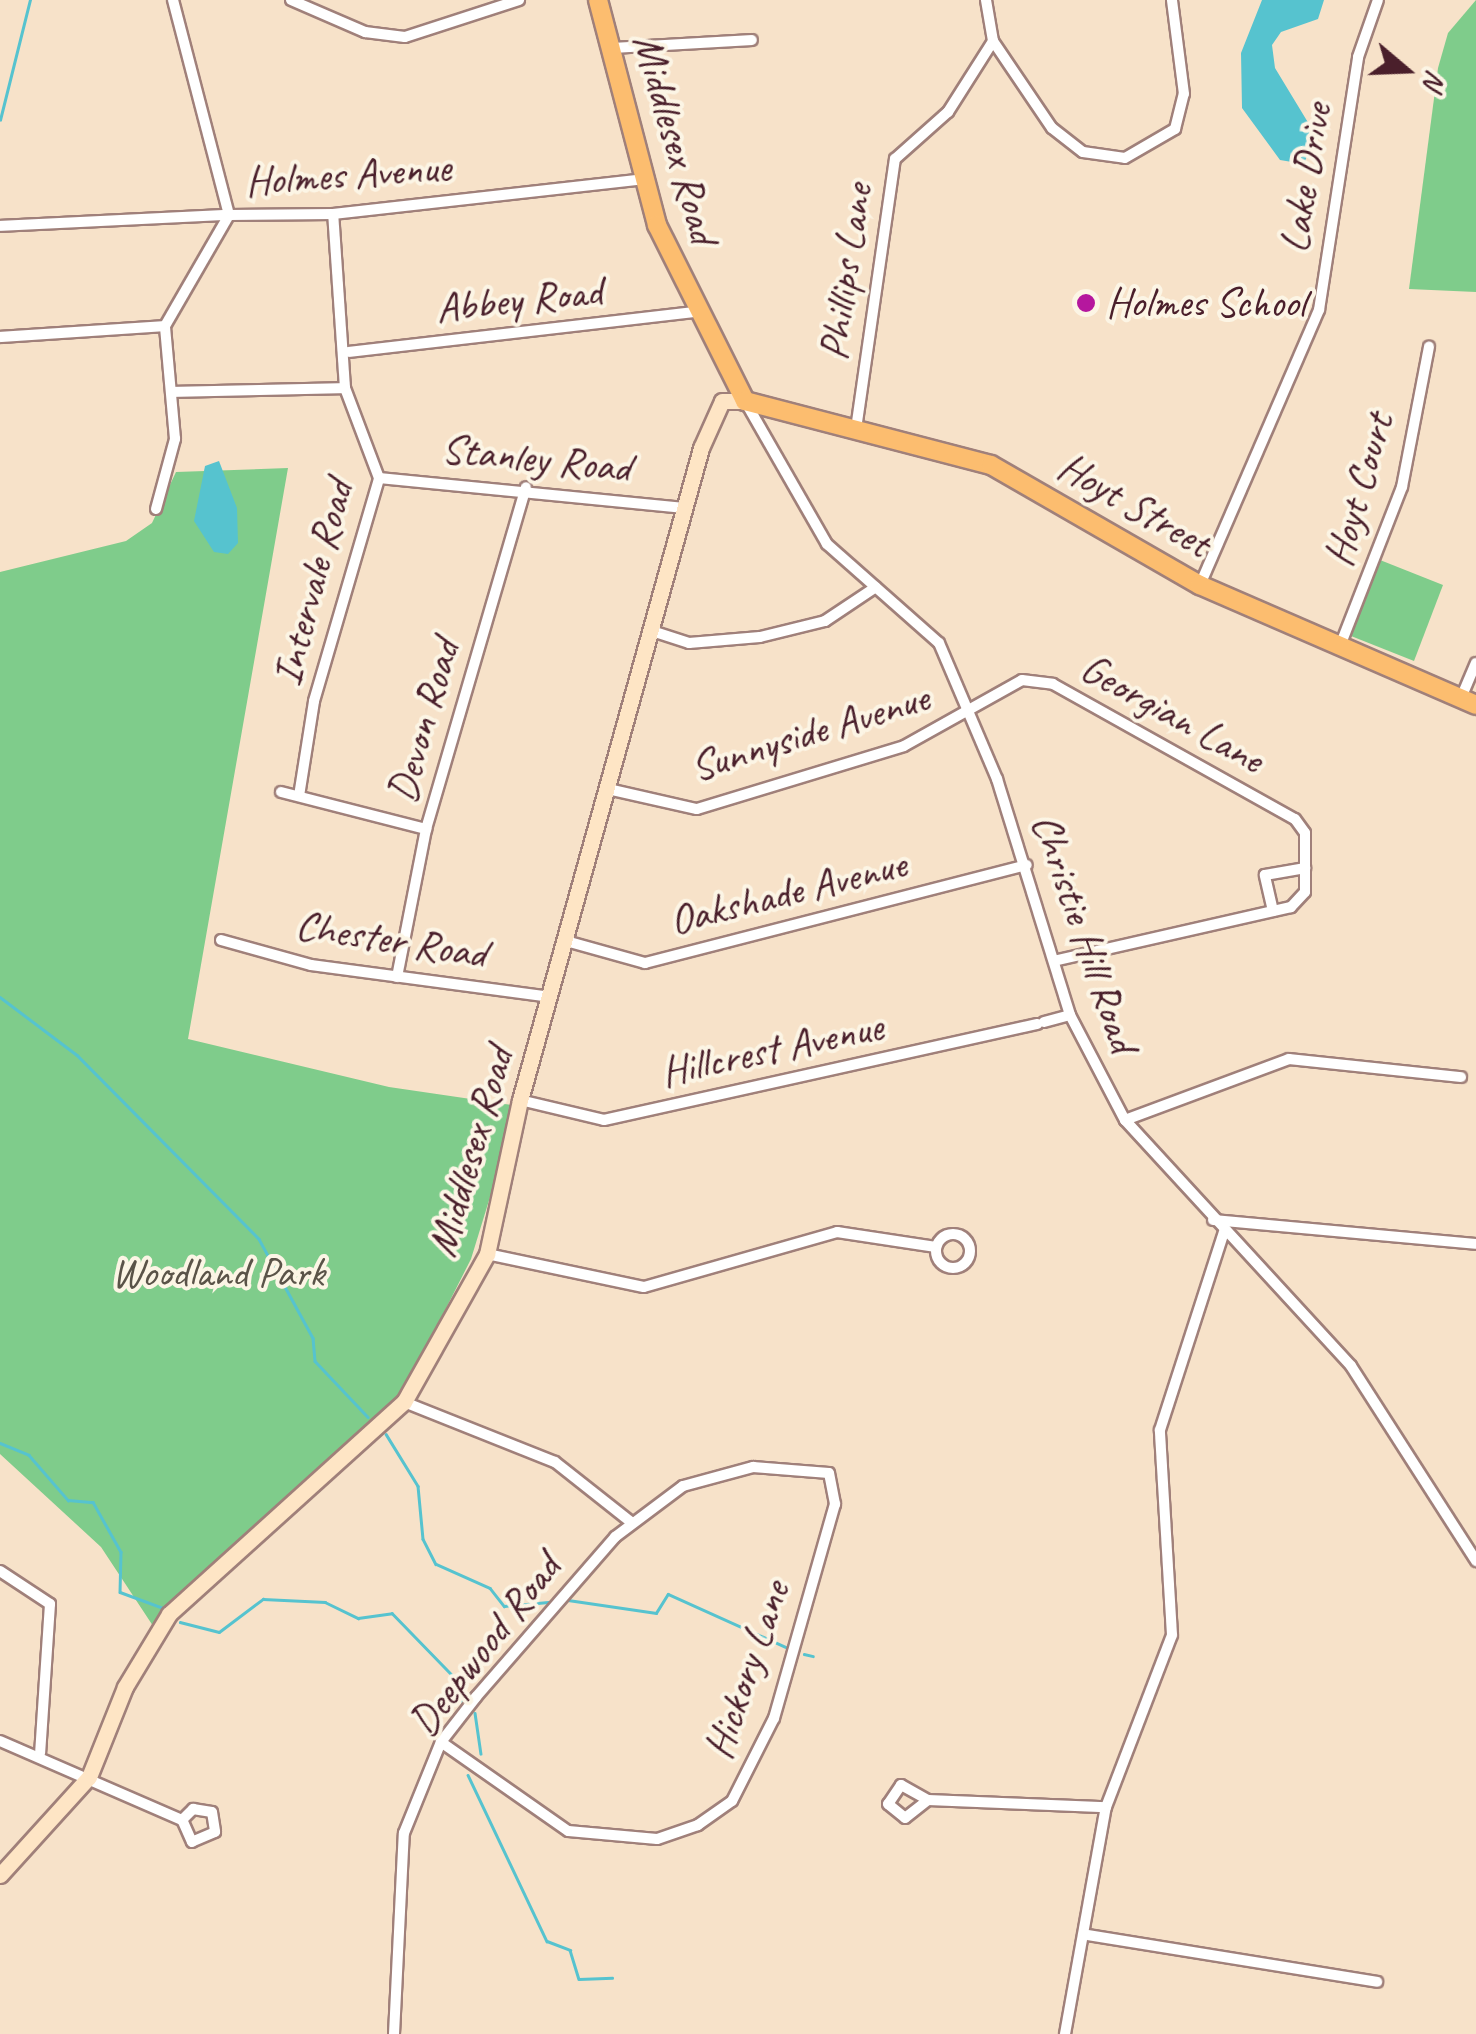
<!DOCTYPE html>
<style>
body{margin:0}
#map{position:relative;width:1476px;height:2034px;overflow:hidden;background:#f7e2c9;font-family:Caveat,sans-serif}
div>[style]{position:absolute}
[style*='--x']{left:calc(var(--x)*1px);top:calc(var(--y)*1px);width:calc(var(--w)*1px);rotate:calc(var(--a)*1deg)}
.green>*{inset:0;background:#7fcc8b}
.water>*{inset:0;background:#56c3cf}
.stream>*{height:2.5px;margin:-1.25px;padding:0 1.25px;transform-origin:1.25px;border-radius:1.25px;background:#56c3cf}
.roads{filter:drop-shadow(2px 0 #a0807a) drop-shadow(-2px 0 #a0807a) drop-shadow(0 2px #a0807a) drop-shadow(0 -2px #a0807a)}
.street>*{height:10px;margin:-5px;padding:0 5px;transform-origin:5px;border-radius:5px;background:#fff}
.street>.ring{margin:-5px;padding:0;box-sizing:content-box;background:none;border:10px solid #fff;border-radius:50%}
.secondary>*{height:15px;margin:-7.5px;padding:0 7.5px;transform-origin:7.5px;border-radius:7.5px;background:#fee5c5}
.primary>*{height:18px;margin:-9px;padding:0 9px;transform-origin:9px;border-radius:9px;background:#fcbd6f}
.dots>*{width:28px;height:28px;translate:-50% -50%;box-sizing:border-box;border:5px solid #fcf5e5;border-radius:50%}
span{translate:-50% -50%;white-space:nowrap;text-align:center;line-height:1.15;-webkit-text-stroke:8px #fcf5e5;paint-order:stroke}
.street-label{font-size:42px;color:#4a1f2b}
.poi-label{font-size:42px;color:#4a1f2b}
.left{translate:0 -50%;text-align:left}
.park-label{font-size:42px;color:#5a5348}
.north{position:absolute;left:1356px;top:20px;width:100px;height:100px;-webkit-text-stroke:8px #fcf5e5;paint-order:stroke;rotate:109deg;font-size:28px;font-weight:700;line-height:40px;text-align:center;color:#4a1f2b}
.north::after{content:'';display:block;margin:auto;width:35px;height:45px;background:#4a1f2b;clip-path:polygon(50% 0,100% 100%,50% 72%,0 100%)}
</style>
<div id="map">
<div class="green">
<div style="clip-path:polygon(1476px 0,1476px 292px,1409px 289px,1438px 68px,1448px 33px)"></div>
<div style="clip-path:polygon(288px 468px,188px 1039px,389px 1087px,518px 1106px,471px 1259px,400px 1399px,157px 1632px,101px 1547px,0 1454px,0 572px,126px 541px,152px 523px,176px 472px)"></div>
<div style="clip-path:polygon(1380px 560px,1443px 585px,1414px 661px,1351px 636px)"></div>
</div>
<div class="water">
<div style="clip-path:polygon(1262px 0,1324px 0,1318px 19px,1281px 32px,1272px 45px,1275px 68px,1315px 134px,1304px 164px,1280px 160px,1242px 108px,1241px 53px)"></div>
<div style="clip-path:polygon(219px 461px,237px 508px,238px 543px,228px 554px,214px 552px,194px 521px,205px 466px)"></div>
</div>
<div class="stream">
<div style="--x:0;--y:120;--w:124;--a:-76"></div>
<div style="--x:0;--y:997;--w:96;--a:37"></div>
<div style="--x:77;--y:1055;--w:259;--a:45.3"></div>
<div style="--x:259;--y:1239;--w:113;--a:61.4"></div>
<div style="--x:313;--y:1338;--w:23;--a:85"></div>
<div style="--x:315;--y:1361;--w:77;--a:46.6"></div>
<div style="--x:386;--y:1434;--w:61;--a:58.4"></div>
<div style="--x:418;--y:1486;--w:53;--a:84.6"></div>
<div style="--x:423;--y:1539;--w:28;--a:63"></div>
<div style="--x:436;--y:1564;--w:59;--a:24"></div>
<div style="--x:490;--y:1588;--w:23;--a:52"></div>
<div style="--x:504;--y:1606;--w:44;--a:-5.2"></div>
<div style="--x:0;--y:1443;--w:31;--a:22"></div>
<div style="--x:29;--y:1455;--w:60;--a:49.1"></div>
<div style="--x:68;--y:1500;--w:25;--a:5"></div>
<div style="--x:93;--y:1502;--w:57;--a:60.8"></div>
<div style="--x:121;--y:1552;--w:40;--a:91.4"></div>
<div style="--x:120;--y:1592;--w:46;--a:20.4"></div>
<div style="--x:568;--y:1600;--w:89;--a:8.4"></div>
<div style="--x:656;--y:1613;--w:22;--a:-58"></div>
<div style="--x:668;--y:1594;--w:132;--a:24.2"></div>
<div style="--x:180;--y:1622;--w:40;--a:14.4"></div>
<div style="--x:219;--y:1632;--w:55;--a:-36.9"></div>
<div style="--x:263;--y:1599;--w:62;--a:2.8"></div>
<div style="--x:325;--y:1602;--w:37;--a:26"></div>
<div style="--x:358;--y:1618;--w:34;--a:-8"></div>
<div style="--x:392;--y:1613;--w:93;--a:45.9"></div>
<div style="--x:457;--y:1680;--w:23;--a:75"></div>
<div style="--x:804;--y:1654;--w:9;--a:13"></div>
<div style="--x:475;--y:1713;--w:41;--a:81.7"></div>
<div style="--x:468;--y:1775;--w:184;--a:64.6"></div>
<div style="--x:547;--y:1941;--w:25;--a:21"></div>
<div style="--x:570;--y:1950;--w:30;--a:73"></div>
<div style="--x:579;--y:1979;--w:33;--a:-2"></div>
</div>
<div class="roads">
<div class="street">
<div style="--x:291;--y:0;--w:81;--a:23.4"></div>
<div style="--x:365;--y:32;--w:40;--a:7.1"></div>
<div style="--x:405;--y:37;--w:120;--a:-18"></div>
<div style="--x:993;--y:41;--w:105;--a:55.9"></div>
<div style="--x:1052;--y:128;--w:39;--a:38"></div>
<div style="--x:1083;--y:152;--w:42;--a:8.1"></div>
<div style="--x:1125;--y:158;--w:58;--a:-30.1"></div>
<div style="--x:1175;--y:129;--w:36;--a:-76"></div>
<div style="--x:1184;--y:94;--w:95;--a:-97.3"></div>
<div style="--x:613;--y:48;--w:139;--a:-3.3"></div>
<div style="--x:0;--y:226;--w:229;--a:-2.8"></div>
<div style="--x:229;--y:215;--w:222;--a:-104.6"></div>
<div style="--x:0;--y:337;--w:165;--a:-3.8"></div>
<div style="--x:165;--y:326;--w:128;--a:-60"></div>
<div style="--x:229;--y:215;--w:104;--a:-0.6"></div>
<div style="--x:333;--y:214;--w:312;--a:-6.4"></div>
<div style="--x:349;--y:352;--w:349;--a:-6.6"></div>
<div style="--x:174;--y:392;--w:171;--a:-1.3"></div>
<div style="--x:745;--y:401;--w:165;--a:60.2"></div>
<div style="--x:827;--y:544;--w:149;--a:41.5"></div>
<div style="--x:939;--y:643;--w:148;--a:66.9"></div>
<div style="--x:997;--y:779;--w:247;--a:72.8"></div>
<div style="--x:1070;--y:1015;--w:119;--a:62.4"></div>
<div style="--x:1125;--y:1120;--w:334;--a:47.4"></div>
<div style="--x:1351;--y:1366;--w:232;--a:57.3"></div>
<div style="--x:856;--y:429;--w:273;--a:-81.8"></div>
<div style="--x:895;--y:159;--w:71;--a:-41.6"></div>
<div style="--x:948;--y:112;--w:84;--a:-57.6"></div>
<div style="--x:993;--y:41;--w:42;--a:-99.7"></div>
<div style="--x:379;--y:478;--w:307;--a:5.6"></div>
<div style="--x:156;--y:509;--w:73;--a:-74.8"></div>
<div style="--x:175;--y:439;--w:113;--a:-95.1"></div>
<div style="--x:1200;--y:585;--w:300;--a:-66.6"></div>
<div style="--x:1319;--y:310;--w:256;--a:-81.2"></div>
<div style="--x:1358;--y:57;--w:60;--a:-70.7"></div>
<div style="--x:652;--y:631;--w:39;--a:18"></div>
<div style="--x:689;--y:643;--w:71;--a:-4.8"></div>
<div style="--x:760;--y:637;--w:67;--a:-13.8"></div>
<div style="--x:825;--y:621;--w:61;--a:-33.7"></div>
<div style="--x:1340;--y:646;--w:171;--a:-68.7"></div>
<div style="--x:1402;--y:487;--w:143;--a:-79.1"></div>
<div style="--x:1461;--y:698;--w:38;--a:-67"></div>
<div style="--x:608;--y:789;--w:91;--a:12.7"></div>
<div style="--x:697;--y:809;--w:216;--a:-16.9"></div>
<div style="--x:904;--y:746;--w:135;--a:-29.2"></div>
<div style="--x:1022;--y:680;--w:31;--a:7"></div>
<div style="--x:1053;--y:684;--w:277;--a:29.2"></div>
<div style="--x:1295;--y:819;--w:17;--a:54"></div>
<div style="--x:1305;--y:833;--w:59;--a:90"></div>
<div style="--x:1305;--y:892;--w:21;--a:133"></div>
<div style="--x:1291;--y:907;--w:243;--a:167.2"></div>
<div style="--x:281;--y:792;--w:150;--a:14.3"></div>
<div style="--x:299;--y:796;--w:96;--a:-81"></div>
<div style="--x:314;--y:701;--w:232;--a:-73.7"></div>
<div style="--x:379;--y:478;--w:96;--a:-110.7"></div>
<div style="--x:345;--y:388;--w:174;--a:-93.9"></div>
<div style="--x:1273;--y:911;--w:37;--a:-103"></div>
<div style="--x:1265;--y:875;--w:41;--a:-9.9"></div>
<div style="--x:221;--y:940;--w:93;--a:15.5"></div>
<div style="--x:311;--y:965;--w:242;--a:7.6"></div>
<div style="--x:566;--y:941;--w:82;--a:15.6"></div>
<div style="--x:645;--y:963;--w:394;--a:-14.4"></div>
<div style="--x:397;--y:977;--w:151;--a:-78.9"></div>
<div style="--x:426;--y:829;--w:356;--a:-73.7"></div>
<div style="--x:1044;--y:1022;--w:27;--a:-15"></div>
<div style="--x:520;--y:1100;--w:86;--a:13.4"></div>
<div style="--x:604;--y:1120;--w:444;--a:-12.5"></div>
<div style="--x:1125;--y:1120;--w:175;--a:-20.4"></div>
<div style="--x:1289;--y:1059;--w:173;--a:6"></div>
<div style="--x:1213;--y:1220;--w:264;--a:5.2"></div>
<div class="ring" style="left:936px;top:1234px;width:24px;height:24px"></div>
<div style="--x:487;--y:1254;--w:160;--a:11.9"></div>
<div style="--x:644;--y:1287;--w:201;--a:-15.9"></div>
<div style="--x:837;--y:1232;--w:100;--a:8.6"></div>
<div style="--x:404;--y:1402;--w:162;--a:21.7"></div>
<div style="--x:555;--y:1462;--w:97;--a:38.3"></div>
<div style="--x:0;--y:1571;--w:60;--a:33.4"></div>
<div style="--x:50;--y:1604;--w:149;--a:93.8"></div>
<div style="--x:0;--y:1741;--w:198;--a:23.5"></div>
<div style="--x:182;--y:1820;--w:16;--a:-45"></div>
<div style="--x:193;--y:1809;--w:19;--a:9"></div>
<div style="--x:212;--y:1812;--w:20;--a:81"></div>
<div style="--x:215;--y:1832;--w:25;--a:157"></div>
<div style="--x:192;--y:1842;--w:24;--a:-114"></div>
<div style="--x:928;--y:1800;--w:31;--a:-151"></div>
<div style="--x:901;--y:1785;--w:23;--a:124"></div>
<div style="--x:888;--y:1804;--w:22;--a:39"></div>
<div style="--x:905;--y:1818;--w:29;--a:-38"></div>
<div style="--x:928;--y:1800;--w:178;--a:2.3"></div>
<div style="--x:1088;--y:1935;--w:293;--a:9.2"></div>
<div style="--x:394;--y:2034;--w:201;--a:-87.2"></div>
<div style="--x:404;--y:1833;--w:98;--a:-67.9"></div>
<div style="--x:441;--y:1742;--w:57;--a:-52.1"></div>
<div style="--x:476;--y:1697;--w:212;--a:-49"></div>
<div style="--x:615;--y:1537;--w:85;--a:-36.9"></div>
<div style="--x:683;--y:1486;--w:73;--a:-15.2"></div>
<div style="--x:753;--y:1467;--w:76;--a:4.5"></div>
<div style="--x:829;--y:1473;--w:32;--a:79"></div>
<div style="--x:835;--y:1504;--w:223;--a:105.9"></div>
<div style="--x:774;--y:1718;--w:93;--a:116.8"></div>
<div style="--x:732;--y:1801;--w:42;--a:144.8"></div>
<div style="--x:698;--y:1825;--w:43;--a:161.1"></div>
<div style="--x:657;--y:1839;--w:89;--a:-174.9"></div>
<div style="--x:568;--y:1831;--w:155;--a:-145"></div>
<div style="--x:1065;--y:2034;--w:231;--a:-79.8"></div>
<div style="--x:1106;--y:1807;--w:184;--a:-69"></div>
<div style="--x:1172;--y:1635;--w:205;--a:-93.4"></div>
<div style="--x:1160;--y:1430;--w:208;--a:-72.1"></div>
</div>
<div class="secondary">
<div style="--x:0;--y:1875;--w:132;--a:-47.8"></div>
<div style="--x:89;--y:1777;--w:97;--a:-68.2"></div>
<div style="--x:125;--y:1687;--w:85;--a:-58.9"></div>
<div style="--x:169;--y:1614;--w:316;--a:-42.1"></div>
<div style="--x:404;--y:1402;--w:170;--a:-60.7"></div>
<div style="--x:487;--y:1254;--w:157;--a:-77.9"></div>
<div style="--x:520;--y:1100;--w:677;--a:-74.48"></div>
<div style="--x:701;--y:448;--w:51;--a:-65.9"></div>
<div style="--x:722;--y:401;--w:23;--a:0"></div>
</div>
<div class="primary">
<div style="--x:598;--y:0;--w:233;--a:75.3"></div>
<div style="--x:657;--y:225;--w:197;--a:63.4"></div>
<div style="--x:745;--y:401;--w:254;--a:14.6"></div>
<div style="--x:991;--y:465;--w:241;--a:29.9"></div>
<div style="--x:1200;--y:585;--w:301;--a:23.5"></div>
</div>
</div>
<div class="dots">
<div style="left:1086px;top:303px;background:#b5179e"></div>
</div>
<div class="street-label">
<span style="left:675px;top:139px;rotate:74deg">Middlesex Road</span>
<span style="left:348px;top:175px;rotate:-4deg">Holmes Avenue</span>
<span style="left:1306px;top:178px;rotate:-81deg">Lake Drive</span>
<span style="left:846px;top:272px;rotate:-82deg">Phillips Lane</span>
<span style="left:519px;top:300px;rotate:-6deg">Abbey Road</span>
<span style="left:536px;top:459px;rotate:6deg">Stanley Road</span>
<span style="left:1359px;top:490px;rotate:-74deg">Hoyt Court</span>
<span style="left:1134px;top:505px;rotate:30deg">Hoyt Street</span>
<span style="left:313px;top:583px;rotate:-75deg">Intervale Road</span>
<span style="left:1172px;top:714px;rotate:29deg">Georgian Lane</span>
<span style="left:424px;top:721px;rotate:-74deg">Devon Road</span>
<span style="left:810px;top:733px;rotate:-17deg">Sunnyside Avenue</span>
<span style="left:788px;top:893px;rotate:-14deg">Oakshade Avenue</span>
<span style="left:1084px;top:933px;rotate:71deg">Christie Hill Road</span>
<span style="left:391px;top:940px;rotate:9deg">Chester Road</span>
<span style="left:772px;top:1050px;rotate:-12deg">Hillcrest Avenue</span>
<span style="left:471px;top:1152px;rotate:-74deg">Middlesex Road</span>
<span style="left:485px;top:1645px;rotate:-52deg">Deepwood Road</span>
<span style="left:747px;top:1670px;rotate:-71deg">Hickory Lane</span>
</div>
<div class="poi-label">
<span class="left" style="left:1106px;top:303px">Holmes School</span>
</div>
<div class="park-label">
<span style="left:218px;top:1273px">Woodland Park</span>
</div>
<div class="north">N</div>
</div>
